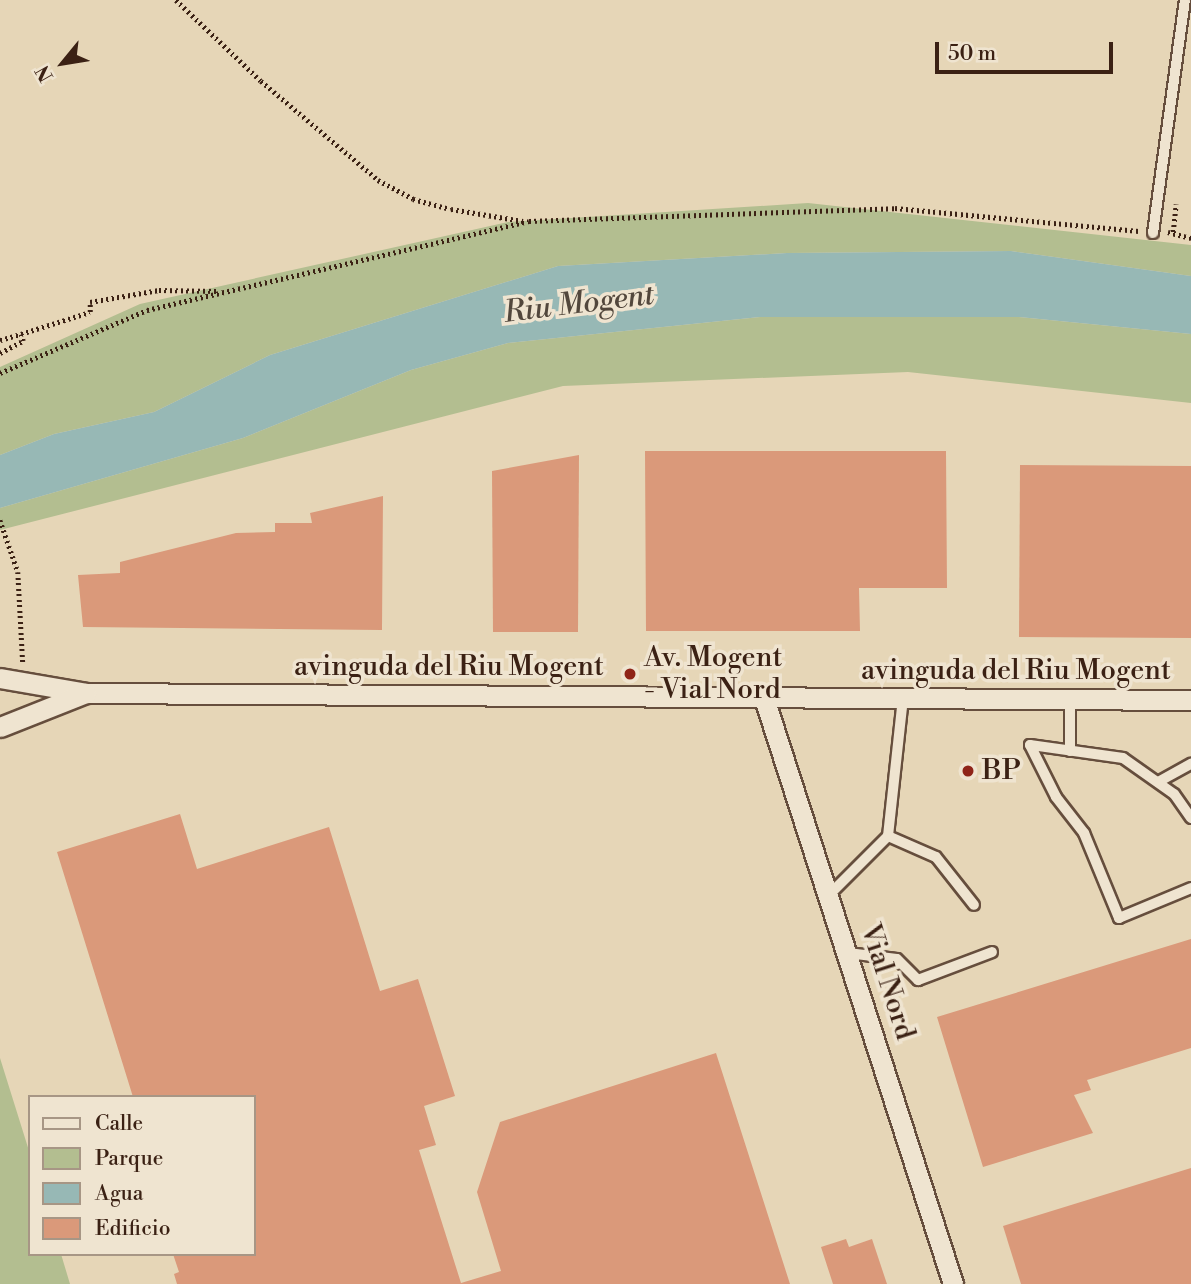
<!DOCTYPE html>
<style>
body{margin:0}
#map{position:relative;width:1191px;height:1284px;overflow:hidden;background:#e6d6b7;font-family:"Libre Bodoni",serif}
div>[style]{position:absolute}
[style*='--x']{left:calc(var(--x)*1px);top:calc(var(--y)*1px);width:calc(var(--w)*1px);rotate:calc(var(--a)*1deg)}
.green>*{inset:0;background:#b3be90}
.water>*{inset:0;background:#97b8b5}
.building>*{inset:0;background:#da997a}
.path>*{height:4.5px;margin-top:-2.25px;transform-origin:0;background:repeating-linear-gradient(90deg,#3b2114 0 2px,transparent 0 5.5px)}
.roads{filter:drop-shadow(2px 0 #664e3d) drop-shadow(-2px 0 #664e3d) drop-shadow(0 2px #664e3d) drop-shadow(0 -2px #664e3d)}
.service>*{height:10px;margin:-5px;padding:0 5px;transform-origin:5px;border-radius:5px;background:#efe4d0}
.minor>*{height:19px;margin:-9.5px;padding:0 9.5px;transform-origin:9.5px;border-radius:9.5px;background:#efe4d0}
.dots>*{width:19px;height:19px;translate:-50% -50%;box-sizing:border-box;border:4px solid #efe4d0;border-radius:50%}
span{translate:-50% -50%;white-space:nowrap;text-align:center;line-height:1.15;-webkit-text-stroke:7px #efe4d0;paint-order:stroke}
.poi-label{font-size:28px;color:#3b2114}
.left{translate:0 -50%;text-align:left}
.street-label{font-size:28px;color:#3b2114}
.water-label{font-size:30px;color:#52473c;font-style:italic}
.legend{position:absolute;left:28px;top:1095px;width:228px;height:161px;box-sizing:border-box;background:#efe4d0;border:2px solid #a79685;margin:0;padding:9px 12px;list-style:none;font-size:21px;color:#3b2114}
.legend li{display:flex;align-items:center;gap:14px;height:35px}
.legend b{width:35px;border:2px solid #a79685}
.north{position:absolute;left:28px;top:28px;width:70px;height:70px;-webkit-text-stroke:5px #efe4d0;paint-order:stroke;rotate:240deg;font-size:19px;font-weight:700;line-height:28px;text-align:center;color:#3b2114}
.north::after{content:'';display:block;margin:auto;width:24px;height:32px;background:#3b2114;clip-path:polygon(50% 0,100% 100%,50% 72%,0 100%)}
.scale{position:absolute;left:935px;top:42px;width:178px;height:32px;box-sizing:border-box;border:4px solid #3b2114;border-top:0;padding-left:9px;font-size:21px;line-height:24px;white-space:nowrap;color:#3b2114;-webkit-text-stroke:5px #efe4d0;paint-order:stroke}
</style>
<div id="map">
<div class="green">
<div style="clip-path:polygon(808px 203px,1191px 245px,1191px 276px,1011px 251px,787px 253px,558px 266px,270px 355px,154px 412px,54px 434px,0 455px,0 367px,140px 304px,508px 222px)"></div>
<div style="clip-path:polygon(760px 317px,1019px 317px,1191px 334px,1191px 403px,908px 372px,563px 386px,0 530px,0 508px,243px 438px,411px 370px,508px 343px)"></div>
<div style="clip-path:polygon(0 1058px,30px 1154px,30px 1254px,61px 1254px,70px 1284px,0 1284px)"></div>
</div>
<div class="water">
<div style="clip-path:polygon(1011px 251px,1191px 276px,1191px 334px,1019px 317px,760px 317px,508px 343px,411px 370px,243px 438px,0 508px,0 455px,54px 434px,154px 412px,270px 355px,558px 266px,787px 253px)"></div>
</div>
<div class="building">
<div style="clip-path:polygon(645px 451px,946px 451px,947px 588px,859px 588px,860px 631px,646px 631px)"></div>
<div style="clip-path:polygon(579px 455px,578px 632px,493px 632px,492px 471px)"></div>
<div style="clip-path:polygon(1020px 465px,1191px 466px,1191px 638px,1019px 637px)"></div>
<div style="clip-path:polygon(383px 496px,382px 630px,83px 627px,78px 575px,120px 573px,120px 562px,236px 533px,275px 532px,275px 523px,312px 523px,310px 513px)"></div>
<div style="clip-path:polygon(180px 814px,197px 869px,329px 827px,380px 991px,418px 979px,455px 1096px,424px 1106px,436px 1145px,419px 1150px,461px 1283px,501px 1271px,477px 1192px,500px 1122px,716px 1053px,790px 1284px,177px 1284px,174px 1274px,179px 1272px,173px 1254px,254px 1254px,254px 1097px,133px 1097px,57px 852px)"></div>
<div style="clip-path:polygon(1191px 939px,1191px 1048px,1087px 1080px,1091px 1090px,1074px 1095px,1093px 1133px,983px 1167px,937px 1017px)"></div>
<div style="clip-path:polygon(1191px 1168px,1191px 1284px,1021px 1284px,1003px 1226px)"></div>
<div style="clip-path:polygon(846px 1239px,849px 1247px,872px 1239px,887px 1284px,833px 1284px,821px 1247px)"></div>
</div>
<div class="path">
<div style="--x:176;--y:0;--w:117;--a:43.6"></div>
<div style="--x:261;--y:81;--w:153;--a:40.2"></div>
<div style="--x:378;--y:180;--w:40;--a:28"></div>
<div style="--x:413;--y:199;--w:39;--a:15"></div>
<div style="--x:451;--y:209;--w:73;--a:9.5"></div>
<div style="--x:1168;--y:232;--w:24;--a:15"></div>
<div style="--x:1173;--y:232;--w:28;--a:-84"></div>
<div style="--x:0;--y:340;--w:22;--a:-16"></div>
<div style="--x:0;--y:353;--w:26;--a:-28"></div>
<div style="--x:23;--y:341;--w:7;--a:-106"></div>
<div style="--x:21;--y:334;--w:72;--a:-17.7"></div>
<div style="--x:90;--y:312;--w:10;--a:-90"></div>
<div style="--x:90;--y:302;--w:70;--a:-9.9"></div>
<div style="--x:159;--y:290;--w:59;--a:1"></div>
<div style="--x:0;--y:373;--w:160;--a:-23.2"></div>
<div style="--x:147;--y:310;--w:392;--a:-13.1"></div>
<div style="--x:529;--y:221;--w:366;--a:-2"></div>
<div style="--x:895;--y:208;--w:245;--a:5.4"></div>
<div style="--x:0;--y:520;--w:55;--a:70.9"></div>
<div style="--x:18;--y:572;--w:91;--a:86.9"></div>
</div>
<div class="roads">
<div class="service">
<div style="--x:1153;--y:233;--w:235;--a:-82.2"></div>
<div style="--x:1070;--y:699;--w:52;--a:90"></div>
<div style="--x:1158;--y:782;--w:38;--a:-29"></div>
<div style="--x:1191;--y:818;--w:29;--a:-125"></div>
<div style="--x:1174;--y:794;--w:62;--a:-144.8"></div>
<div style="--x:1123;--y:758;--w:94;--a:-172"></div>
<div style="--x:1030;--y:745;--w:58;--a:63.4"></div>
<div style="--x:1056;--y:797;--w:46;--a:52.1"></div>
<div style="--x:1084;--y:833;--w:92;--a:67.6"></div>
<div style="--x:1119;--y:918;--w:78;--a:-22.6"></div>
<div style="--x:888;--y:836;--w:138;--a:-83.8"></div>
<div style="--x:830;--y:894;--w:82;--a:-45"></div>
<div style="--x:888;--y:836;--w:52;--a:23.6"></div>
<div style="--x:936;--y:857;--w:61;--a:51.6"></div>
<div style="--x:848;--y:953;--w:49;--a:7"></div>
<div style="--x:897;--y:959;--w:30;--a:45"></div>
<div style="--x:918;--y:980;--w:79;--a:-20.7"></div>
</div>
<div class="minor">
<div style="--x:0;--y:678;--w:88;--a:9.8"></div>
<div style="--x:87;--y:693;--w:1104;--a:0.36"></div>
<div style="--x:764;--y:698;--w:616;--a:72.12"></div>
<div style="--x:0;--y:727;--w:92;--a:-21.6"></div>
</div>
</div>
<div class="dots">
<div style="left:630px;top:674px;background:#8f2418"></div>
<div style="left:968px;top:771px;background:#8f2418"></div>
</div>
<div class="poi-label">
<span class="left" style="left:644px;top:674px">Av. Mogent<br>- Vial Nord</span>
<span class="left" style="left:982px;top:771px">BP</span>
</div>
<div class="street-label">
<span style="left:449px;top:667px">avinguda del Riu Mogent</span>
<span style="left:1016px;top:671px">avinguda del Riu Mogent</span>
<span style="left:887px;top:982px;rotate:72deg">Vial Nord</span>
</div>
<div class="water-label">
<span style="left:579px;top:304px;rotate:-7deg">Riu Mogent</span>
</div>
<ul class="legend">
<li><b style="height:9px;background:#efe4d0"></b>Calle</li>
<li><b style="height:19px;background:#b3be90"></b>Parque</li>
<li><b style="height:19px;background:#97b8b5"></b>Agua</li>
<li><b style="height:19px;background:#da997a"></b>Edificio</li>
</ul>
<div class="north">N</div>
<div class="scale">50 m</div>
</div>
